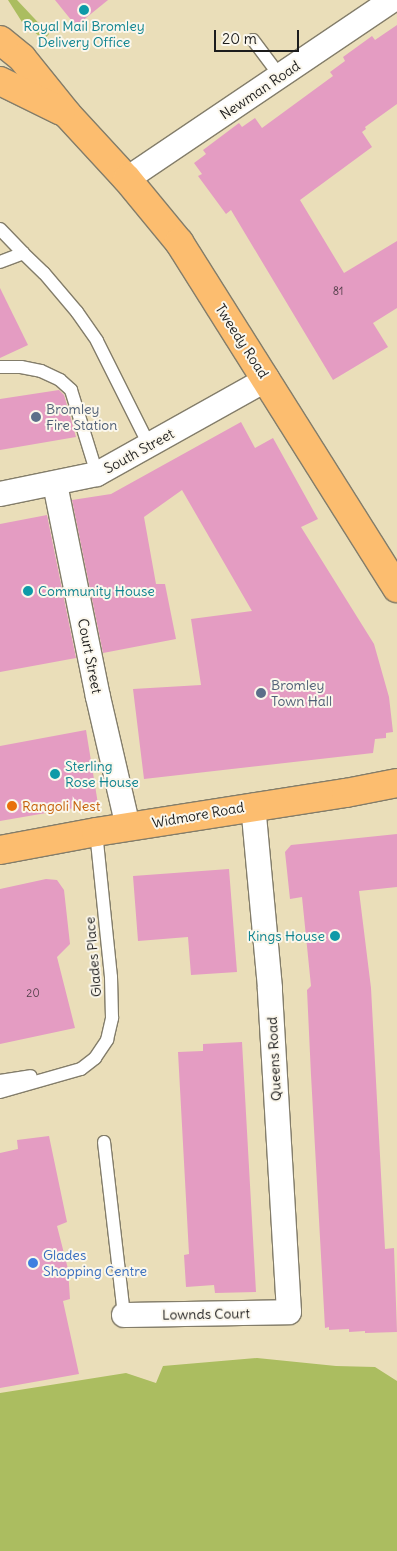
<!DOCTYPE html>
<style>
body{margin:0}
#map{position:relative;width:397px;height:1551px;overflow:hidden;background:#eadeb9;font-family:Delius,sans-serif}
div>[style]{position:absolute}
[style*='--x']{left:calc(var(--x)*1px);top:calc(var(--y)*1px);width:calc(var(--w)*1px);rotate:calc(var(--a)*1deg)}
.green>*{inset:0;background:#abbd60}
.building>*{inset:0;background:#e49cc2}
.roads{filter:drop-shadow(1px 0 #837d6a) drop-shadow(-1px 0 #837d6a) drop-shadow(0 1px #837d6a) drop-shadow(0 -1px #837d6a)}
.lane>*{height:12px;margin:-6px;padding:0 6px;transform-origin:6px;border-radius:6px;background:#fff}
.street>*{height:24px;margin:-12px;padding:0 12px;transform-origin:12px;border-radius:12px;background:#fff}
.primary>*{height:28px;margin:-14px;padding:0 14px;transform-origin:14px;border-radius:14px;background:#fcbd6f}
.dots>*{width:14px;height:14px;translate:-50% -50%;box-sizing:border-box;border:2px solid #fbf7ec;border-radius:50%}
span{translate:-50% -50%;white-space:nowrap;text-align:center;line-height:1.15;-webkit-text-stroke:4px #fbf7ec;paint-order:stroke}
.number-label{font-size:11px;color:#4e3c46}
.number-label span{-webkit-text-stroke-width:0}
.culture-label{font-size:14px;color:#0d838f}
.left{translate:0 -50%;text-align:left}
.right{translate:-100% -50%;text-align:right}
.street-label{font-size:14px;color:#1c1c1c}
.service-label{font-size:14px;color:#4e5e75}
.food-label{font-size:14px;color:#c56008}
.shop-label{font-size:14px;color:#366cbe}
.scale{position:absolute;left:214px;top:30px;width:85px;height:22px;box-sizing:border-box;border:2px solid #1c1c1c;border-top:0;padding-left:6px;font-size:15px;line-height:18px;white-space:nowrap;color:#1c1c1c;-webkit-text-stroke:4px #fbf7ec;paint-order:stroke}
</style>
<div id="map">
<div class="green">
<div style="clip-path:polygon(8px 0,17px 0,49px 34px,44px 40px,22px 22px)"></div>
<div style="clip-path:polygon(257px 1358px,336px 1366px,375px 1367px,397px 1381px,397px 1551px,0 1551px,0 1393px,126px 1373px,156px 1383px,163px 1366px)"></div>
</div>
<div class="building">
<div style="clip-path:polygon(55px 0,108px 0,76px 26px)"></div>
<div style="clip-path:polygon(397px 25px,397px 104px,365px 127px,366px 129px,362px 132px,372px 147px,300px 200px,344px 273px,397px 241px,397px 308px,373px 323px,388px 347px,333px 380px,231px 210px,226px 214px,198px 176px,202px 174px,194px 163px,206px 154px,203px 150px,239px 123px,242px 127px,255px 118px,262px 128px,333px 76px,330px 72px,345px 61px,343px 57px,372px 36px,375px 40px)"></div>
<div style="clip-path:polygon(0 288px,28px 345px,0 358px)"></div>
<div style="clip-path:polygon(59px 390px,64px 395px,76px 437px,0 450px,0 399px)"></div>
<div style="clip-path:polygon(241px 422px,255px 448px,273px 438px,318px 519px,301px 527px,374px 644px,389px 697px,393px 732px,386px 733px,386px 738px,375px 739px,373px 753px,144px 779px,133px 689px,201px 685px,191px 619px,252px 611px,182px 490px,144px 517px,156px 584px,165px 584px,176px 639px,103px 653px,72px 500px,111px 494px)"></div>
<div style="clip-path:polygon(47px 515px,76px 658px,0 672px,0 524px)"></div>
<div style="clip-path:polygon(86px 730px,98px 804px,0 821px,0 746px)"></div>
<div style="clip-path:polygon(397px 834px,397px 887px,359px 891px,371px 988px,385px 1249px,394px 1248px,397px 1332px,365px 1333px,365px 1331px,349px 1332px,349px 1329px,329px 1330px,329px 1327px,325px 1328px,311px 1075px,307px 990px,311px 986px,302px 897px,290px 899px,285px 852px,291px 845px)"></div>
<div style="clip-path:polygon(229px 869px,237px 972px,191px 975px,188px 937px,138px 941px,133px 876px)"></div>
<div style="clip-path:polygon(46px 879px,57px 880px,64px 890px,70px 944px,57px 957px,75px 1028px,0 1044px,0 889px)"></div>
<div style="clip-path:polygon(242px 1042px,256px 1292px,215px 1293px,214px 1285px,186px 1287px,184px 1255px,189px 1254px,178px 1052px,203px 1051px,203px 1044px)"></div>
<div style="clip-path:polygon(49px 1136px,67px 1222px,57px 1226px,68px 1269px,70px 1299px,63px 1301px,79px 1374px,0 1388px,0 1153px,18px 1149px,17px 1140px)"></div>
</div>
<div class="roads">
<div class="lane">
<div style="--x:253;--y:40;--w:45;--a:53.1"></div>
<div style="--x:0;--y:229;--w:33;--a:46"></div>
<div style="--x:0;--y:262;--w:25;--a:-21"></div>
<div style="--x:23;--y:253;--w:29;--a:44"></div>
<div style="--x:44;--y:273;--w:51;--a:49.8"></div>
<div style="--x:77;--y:312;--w:35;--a:55"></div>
<div style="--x:97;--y:341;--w:116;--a:63.4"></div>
<div style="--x:0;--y:367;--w:21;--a:0"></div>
<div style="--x:21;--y:367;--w:20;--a:11"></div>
<div style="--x:41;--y:371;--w:21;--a:25"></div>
<div style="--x:60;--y:380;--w:15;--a:42"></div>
<div style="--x:71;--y:390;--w:88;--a:72.8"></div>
<div style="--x:0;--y:1081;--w:31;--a:-9"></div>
<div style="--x:0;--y:1092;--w:84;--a:-15.9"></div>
<div style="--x:81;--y:1069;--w:18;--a:-38"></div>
<div style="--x:95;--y:1058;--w:22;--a:-56"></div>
<div style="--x:107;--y:1040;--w:23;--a:-77"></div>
<div style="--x:112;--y:1018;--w:41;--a:-91.4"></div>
<div style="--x:111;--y:977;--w:146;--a:-95.9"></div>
<div style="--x:104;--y:1142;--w:174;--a:83.4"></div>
</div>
<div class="street">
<div style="--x:127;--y:179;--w:320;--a:-34"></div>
<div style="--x:55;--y:484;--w:217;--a:78.6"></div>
<div style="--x:98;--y:697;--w:133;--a:77"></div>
<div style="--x:0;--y:494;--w:99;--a:-11.7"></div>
<div style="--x:97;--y:474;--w:195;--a:-29.2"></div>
<div style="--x:124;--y:1315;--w:165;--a:-1"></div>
<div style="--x:289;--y:1312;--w:325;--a:-93.4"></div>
<div style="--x:270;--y:988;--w:183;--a:-95.3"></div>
</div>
<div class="primary">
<div style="--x:0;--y:40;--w:28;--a:39"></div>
<div style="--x:22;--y:58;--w:72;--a:51.2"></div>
<div style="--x:67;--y:114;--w:88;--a:47.3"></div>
<div style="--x:127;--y:179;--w:82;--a:50.5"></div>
<div style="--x:179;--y:242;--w:409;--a:57.8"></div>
<div style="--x:0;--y:81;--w:68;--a:26.2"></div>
<div style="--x:0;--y:850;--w:98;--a:-10.6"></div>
<div style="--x:96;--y:832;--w:253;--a:-8.9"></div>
<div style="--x:346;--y:793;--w:52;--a:-11.1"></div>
</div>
</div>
<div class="dots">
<div style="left:84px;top:10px;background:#0f9aa8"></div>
<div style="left:36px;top:417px;background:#5c6f8a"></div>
<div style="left:28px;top:591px;background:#0f9aa8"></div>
<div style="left:261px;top:693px;background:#5c6f8a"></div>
<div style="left:55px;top:774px;background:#0f9aa8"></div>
<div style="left:12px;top:806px;background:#e8710a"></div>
<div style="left:335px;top:936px;background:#0f9aa8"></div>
<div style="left:33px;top:1263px;background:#3f7fe0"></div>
</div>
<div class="number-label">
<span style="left:338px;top:291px">81</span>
<span style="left:33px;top:993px">20</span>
</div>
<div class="culture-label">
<span style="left:84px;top:34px">Royal Mail Bromley<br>Delivery Office</span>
<span class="left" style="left:38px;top:591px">Community House</span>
<span class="left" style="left:65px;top:774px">Sterling<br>Rose House</span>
<span class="right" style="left:325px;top:936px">Kings House</span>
</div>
<div class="street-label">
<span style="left:260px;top:90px;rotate:-34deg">Newman Road</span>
<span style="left:242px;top:341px;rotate:57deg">Tweedy Road</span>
<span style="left:139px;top:451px;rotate:-29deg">South Street</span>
<span style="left:90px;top:656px;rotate:79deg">Court Street</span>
<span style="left:198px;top:815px;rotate:-10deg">Widmore Road</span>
<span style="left:93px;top:957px;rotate:-95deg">Glades Place</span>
<span style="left:274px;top:1059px;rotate:-93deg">Queens Road</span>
<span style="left:206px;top:1314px;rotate:-1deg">Lownds Court</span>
</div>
<div class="service-label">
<span class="left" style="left:46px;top:417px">Bromley<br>Fire Station</span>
<span class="left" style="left:271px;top:693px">Bromley<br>Town Hall</span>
</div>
<div class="food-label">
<span class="left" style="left:22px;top:806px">Rangoli Nest</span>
</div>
<div class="shop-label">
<span class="left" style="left:43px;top:1263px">Glades<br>Shopping Centre</span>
</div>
<div class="scale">20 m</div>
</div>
